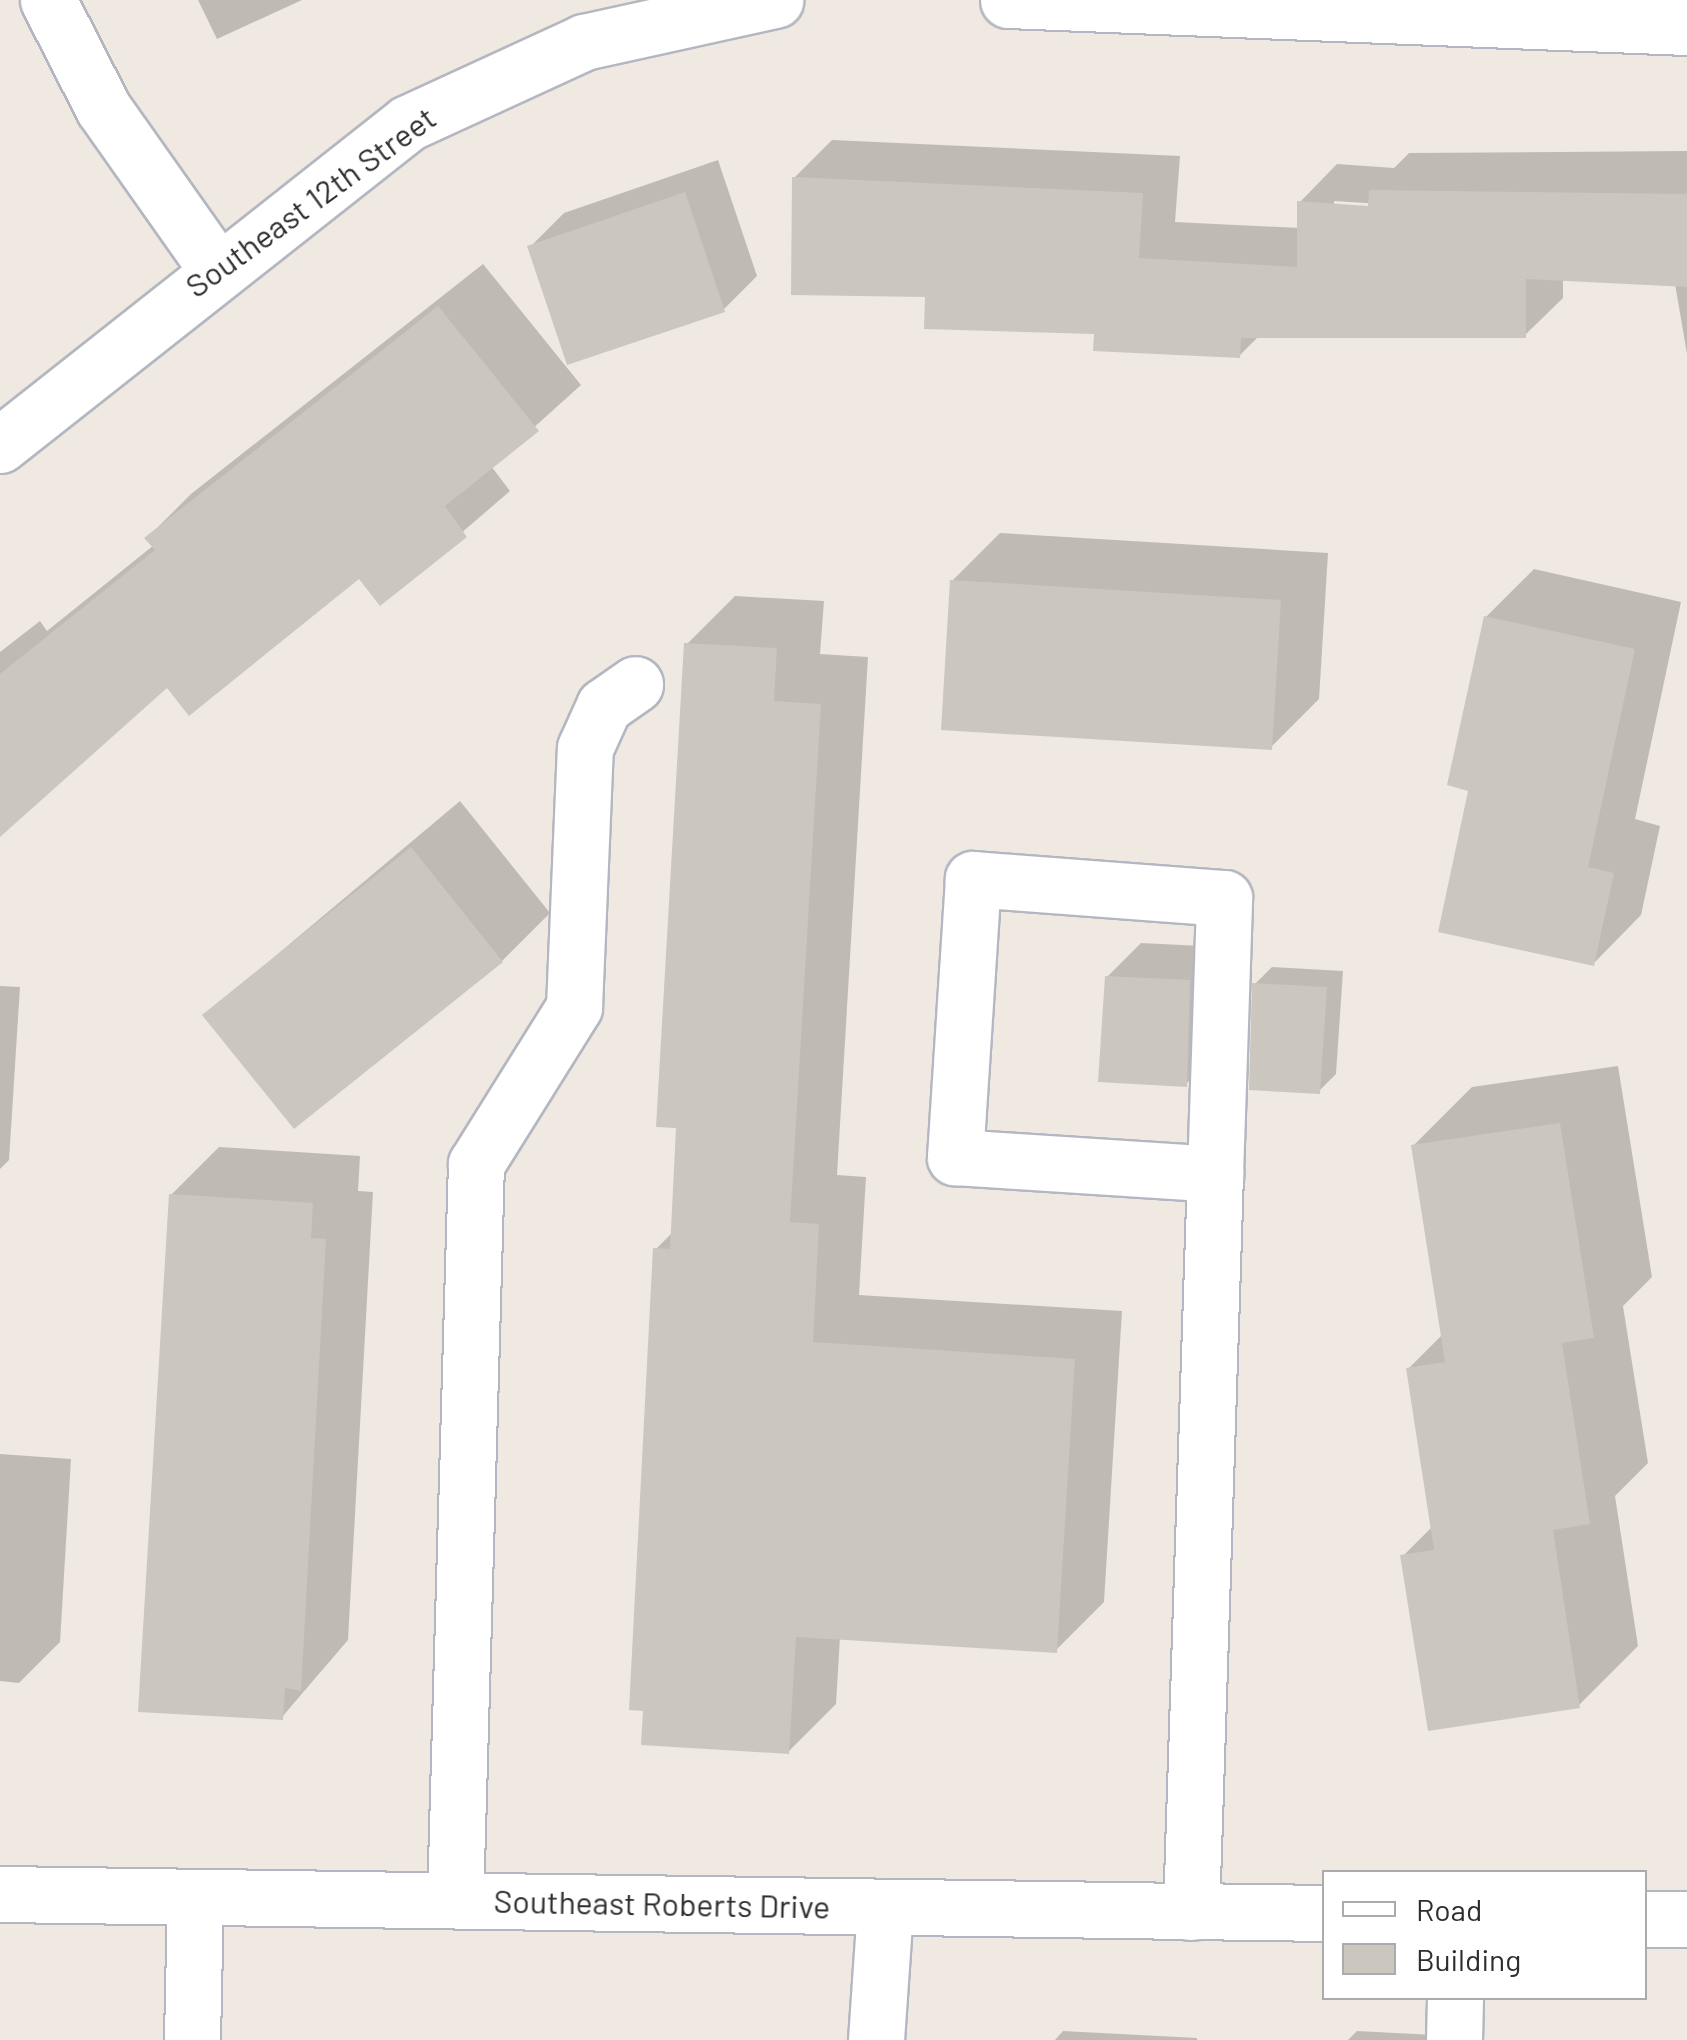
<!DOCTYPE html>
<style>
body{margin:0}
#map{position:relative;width:1687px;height:2040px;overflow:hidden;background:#efe9e1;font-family:Barlow,sans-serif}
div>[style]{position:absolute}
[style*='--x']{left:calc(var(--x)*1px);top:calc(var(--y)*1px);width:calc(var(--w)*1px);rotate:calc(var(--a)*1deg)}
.shadow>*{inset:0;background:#0003}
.building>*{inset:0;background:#cbc7bf}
.roads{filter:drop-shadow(2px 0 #b4b7c1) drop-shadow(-2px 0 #b4b7c1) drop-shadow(0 2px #b4b7c1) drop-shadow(0 -2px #b4b7c1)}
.minor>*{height:55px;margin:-27.5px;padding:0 27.5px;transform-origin:27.5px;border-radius:27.5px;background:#fff}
span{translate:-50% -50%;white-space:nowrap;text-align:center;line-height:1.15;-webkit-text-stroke:8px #fff;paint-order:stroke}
.street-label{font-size:32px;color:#2e2e2e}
.legend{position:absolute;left:1322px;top:1870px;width:325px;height:130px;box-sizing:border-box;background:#fff;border:2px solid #ababab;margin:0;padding:12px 18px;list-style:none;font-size:30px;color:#2e2e2e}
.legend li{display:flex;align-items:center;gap:20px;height:50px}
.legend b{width:50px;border:2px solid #ababab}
</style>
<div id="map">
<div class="shadow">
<div style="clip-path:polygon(198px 0,302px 0,217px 39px)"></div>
<div style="clip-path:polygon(evenodd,832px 140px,1180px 156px,1175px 222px,1300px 228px,1300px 202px,1337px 164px,1394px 168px,1409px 153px,1687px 151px,1687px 354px,1675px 284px,1563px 278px,1563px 298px,1525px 335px,1260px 335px,1239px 356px,927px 295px,794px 178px,832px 140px,1334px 201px,1381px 204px,1381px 209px,1334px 206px,1334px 201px)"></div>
<div style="clip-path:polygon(718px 160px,757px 276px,723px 310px,530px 247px,564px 213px)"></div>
<div style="clip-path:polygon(483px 264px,581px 385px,491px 466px,510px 491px,381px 602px,360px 576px,167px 685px,0 834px,0 652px,40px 621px,47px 631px,154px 545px,147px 538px,191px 494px)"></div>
<div style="clip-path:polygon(1000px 533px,1328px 553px,1319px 699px,1271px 747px,952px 581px)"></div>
<div style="clip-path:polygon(1534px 569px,1681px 602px,1635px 819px,1660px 826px,1641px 915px,1594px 963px,1471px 789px,1486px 617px)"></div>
<div style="clip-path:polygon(735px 596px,824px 601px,820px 654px,868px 657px,837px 1175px,866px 1177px,859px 1295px,1122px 1311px,1104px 1602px,1056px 1650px,840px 1637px,836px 1704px,788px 1752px,656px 1249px,673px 1232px,679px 1126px,687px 644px)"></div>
<div style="clip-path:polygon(460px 801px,550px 913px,502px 961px,205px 1015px)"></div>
<div style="clip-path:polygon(1141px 943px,1223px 947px,1220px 1050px,1186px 1084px,1107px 977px)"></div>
<div style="clip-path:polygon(1272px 967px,1343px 971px,1336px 1074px,1319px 1091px,1255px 984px)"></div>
<div style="clip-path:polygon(0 986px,20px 987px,9px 1160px,0 1169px)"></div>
<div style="clip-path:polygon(1618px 1066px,1652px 1277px,1623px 1306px,1648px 1463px,1615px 1496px,1638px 1646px,1579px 1705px,1403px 1556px,1433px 1526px,1408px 1369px,1443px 1334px,1413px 1146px,1472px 1087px)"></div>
<div style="clip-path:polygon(219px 1147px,360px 1156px,358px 1191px,373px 1192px,348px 1640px,282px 1717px,171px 1195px)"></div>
<div style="clip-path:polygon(0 1454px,71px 1459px,60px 1642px,19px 1683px,0 1681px)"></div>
<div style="clip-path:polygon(1063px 2031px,1197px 2038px,1197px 2040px,1055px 2040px)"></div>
<div style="clip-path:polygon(1357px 2031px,1454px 2036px,1454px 2040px,1348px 2040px)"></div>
</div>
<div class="building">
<div style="clip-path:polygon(792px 177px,1143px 193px,1139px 258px,1297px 267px,1297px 201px,1368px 206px,1369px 190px,1687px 194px,1687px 287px,1526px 279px,1526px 338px,1241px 338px,1240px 358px,1093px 351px,1094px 334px,924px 329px,925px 297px,791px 295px)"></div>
<div style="clip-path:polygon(685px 192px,725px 312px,567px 365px,527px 246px)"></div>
<div style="clip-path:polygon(438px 306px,539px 431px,445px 506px,467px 537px,380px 606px,359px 579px,189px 716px,167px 688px,0 837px,0 674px,155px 550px,144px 538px)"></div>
<div style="clip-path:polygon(950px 580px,1281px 600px,1272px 750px,941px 730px)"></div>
<div style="clip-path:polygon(1484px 616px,1635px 649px,1588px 867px,1614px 873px,1594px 966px,1438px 932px,1468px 791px,1447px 785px)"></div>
<div style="clip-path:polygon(684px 643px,777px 648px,774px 701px,821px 704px,790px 1222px,819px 1224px,813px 1342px,1075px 1359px,1057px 1653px,796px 1637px,789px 1754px,641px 1745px,643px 1711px,629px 1710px,653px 1248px,670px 1249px,676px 1128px,656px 1127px)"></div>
<div style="clip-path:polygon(411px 847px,503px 962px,294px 1129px,202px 1015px)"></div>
<div style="clip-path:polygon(1105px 976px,1190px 980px,1187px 1087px,1098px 1082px)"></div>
<div style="clip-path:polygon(1252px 983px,1327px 987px,1320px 1094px,1249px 1090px)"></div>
<div style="clip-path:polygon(1560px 1123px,1594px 1338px,1562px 1343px,1590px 1524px,1553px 1530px,1580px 1708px,1428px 1731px,1400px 1555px,1434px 1550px,1406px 1368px,1445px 1362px,1411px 1145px)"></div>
<div style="clip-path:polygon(169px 1194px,313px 1203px,311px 1238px,326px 1239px,301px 1691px,285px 1688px,283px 1720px,138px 1712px)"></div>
</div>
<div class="roads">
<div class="minor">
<div style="--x:48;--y:0;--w:121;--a:63"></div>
<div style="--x:103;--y:108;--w:194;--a:54.8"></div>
<div style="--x:1008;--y:0;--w:680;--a:2.28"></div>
<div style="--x:0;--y:445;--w:520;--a:-38.28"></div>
<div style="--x:408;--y:123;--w:194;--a:-24.7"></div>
<div style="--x:584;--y:42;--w:196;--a:-12.4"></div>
<div style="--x:0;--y:1894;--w:1324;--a:0.82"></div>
<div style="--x:455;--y:1900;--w:736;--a:-88.37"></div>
<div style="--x:476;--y:1164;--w:185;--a:-58"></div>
<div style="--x:574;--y:1007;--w:259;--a:-87.6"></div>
<div style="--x:585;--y:748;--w:46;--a:-65.7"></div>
<div style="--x:604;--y:706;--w:38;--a:-35"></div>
<div style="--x:1191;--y:1912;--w:738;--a:-88.14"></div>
<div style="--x:1215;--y:1174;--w:276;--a:-88.1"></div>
<div style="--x:1224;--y:898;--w:252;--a:-175.7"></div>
<div style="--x:973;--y:879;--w:279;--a:93.7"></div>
<div style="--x:955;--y:1157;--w:261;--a:3.7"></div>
<div style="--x:1644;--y:1919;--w:43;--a:0"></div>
<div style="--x:192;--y:2040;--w:143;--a:-88.8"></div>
<div style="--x:876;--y:2040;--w:133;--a:-86.1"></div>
<div style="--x:1454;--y:2040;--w:42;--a:-88.6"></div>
</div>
</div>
<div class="street-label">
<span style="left:310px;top:201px;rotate:-36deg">Southeast 12th Street</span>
<span style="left:662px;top:1903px;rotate:1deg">Southeast Roberts Drive</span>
</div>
<ul class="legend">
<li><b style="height:12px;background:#fff"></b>Road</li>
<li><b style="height:28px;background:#cbc7bf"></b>Building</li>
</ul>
</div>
